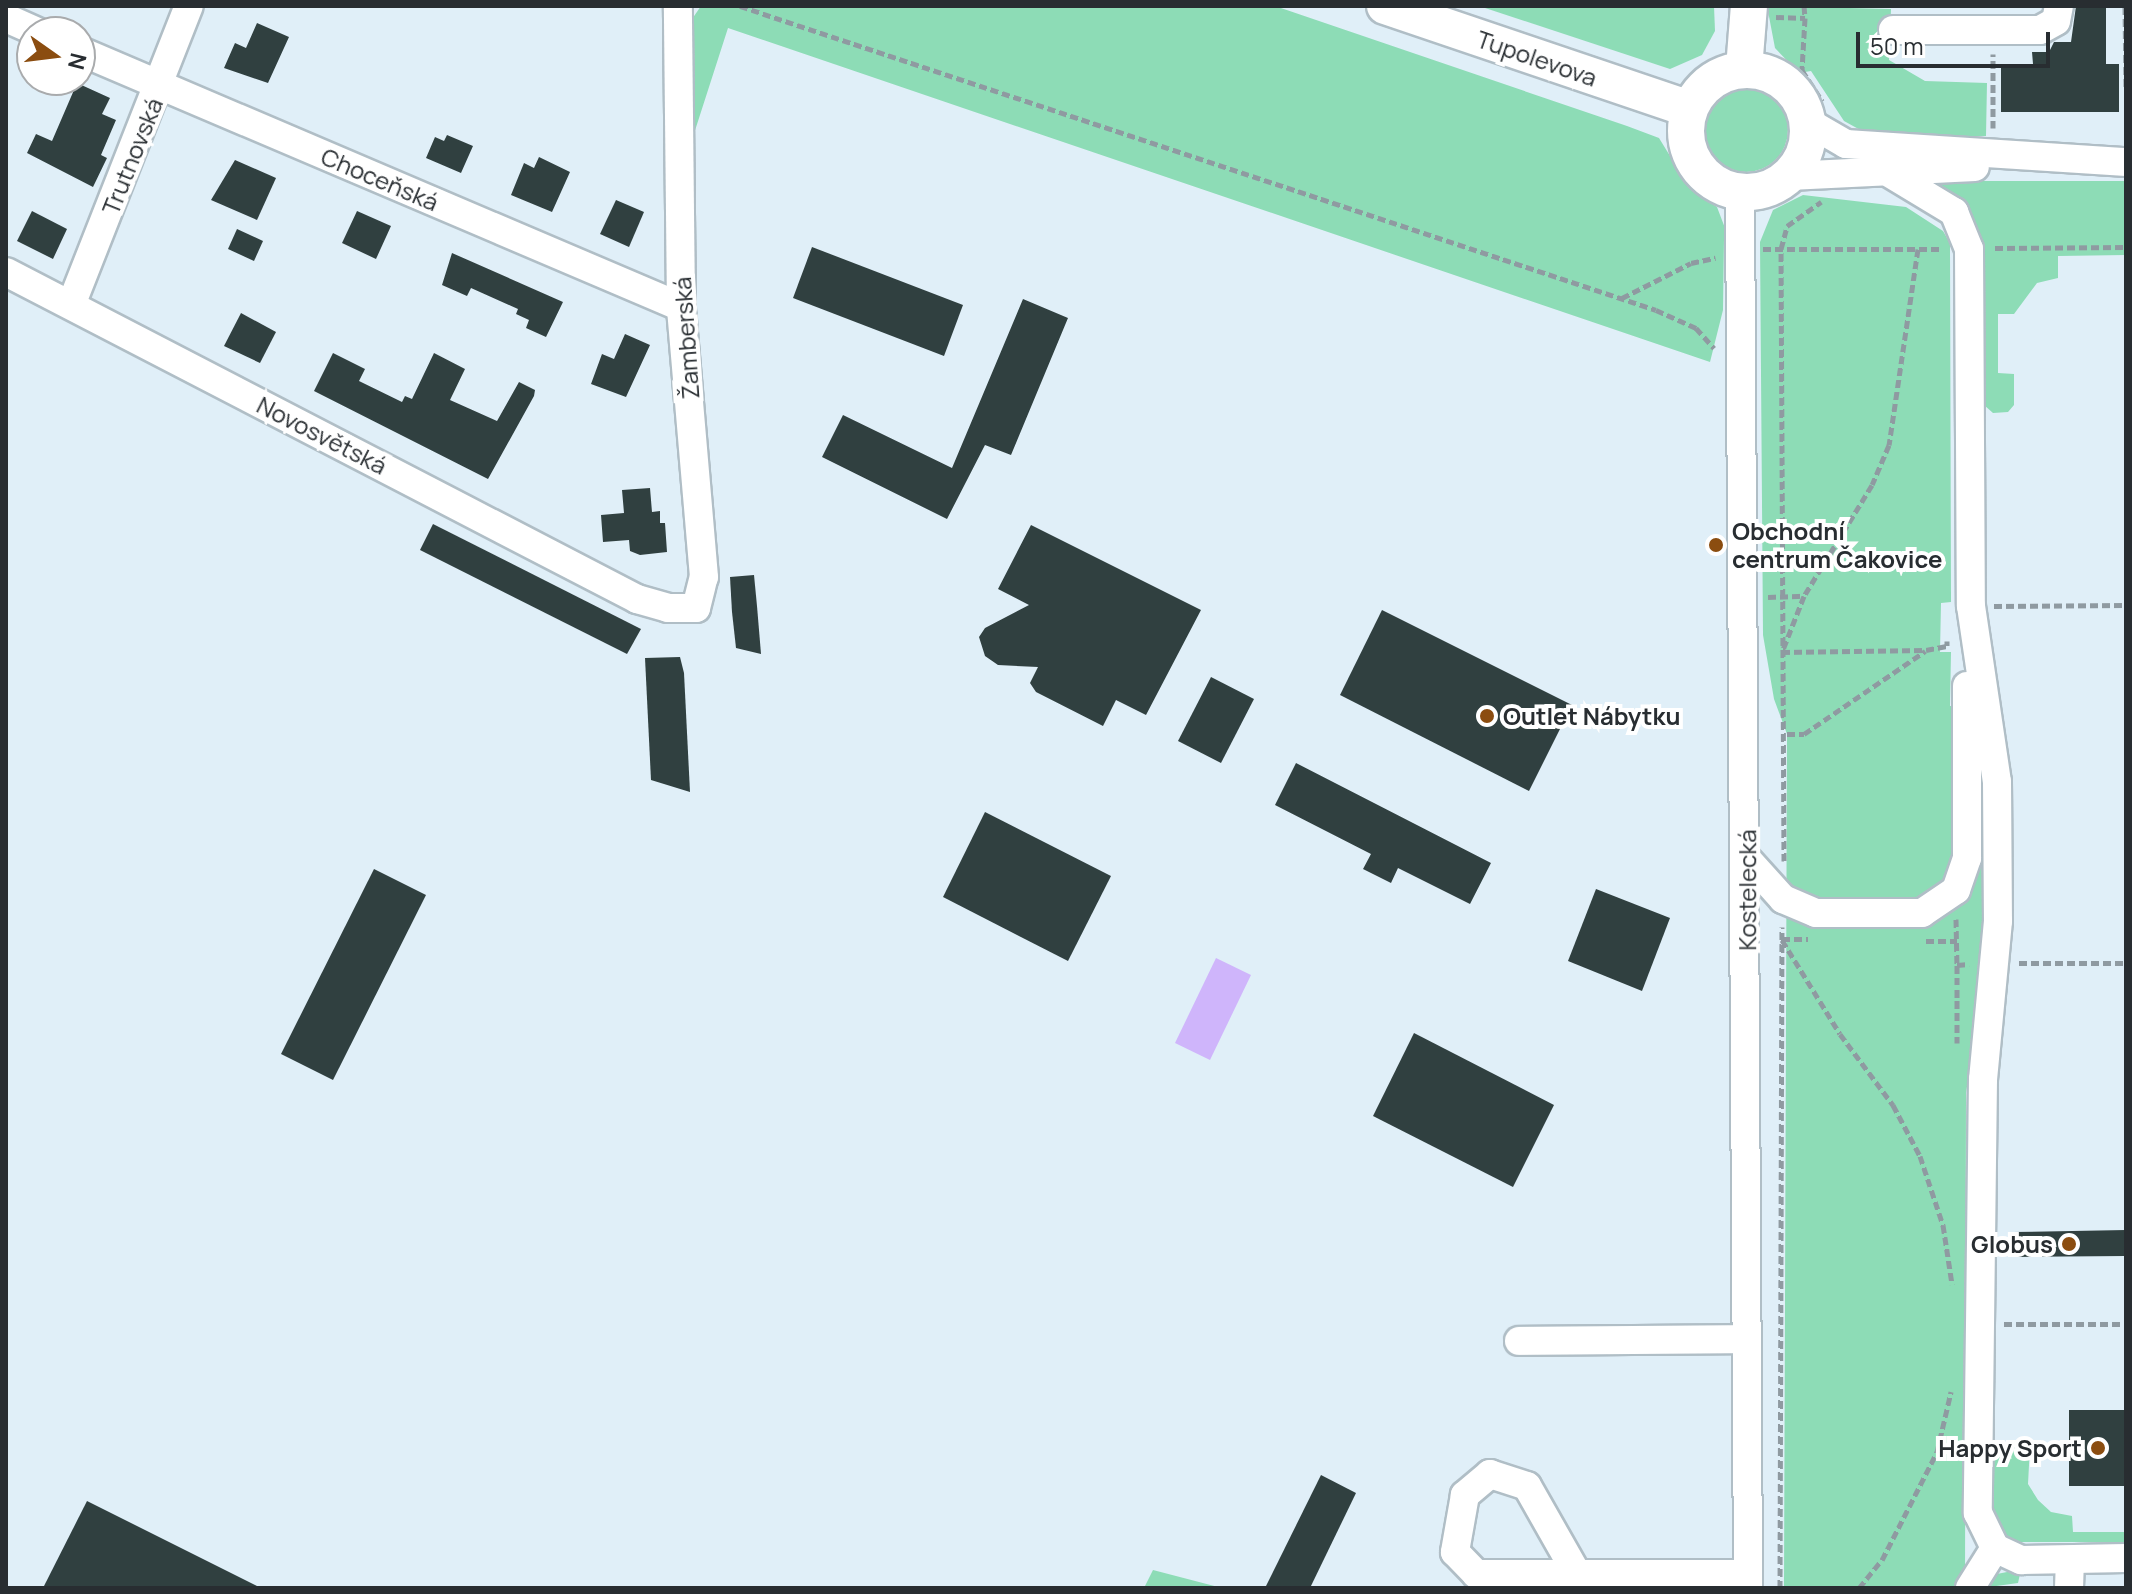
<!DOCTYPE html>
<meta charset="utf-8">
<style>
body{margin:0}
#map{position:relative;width:2132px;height:1594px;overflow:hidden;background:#e0eff8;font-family:Manrope,sans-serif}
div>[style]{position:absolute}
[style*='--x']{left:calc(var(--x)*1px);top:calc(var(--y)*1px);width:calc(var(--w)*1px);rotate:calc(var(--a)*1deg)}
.green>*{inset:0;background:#8ddcb6}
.round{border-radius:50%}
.water>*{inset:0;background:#cfb5fb}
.building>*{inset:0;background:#304040}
.path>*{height:5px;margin-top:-2.5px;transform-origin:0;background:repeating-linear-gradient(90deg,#8f9aa1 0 8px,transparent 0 12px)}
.roads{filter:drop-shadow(2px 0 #b0bec6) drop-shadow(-2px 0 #b0bec6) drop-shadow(0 2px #b0bec6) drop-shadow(0 -2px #b0bec6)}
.minor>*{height:28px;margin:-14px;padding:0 14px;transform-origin:14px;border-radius:14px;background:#fff}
.major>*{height:36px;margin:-18px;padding:0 18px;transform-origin:18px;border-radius:18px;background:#fff}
.major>.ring{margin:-18px;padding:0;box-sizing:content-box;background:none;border:36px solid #fff;border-radius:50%}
.dots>*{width:22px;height:22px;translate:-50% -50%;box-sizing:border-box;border:4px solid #fff;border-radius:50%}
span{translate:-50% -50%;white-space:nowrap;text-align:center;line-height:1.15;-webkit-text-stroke:8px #fff;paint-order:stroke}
.street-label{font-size:24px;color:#282d31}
.poi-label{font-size:24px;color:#282d31;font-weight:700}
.left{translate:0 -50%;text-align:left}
.right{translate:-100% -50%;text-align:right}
.frame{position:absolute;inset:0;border:8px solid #282d31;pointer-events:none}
.north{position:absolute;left:16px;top:16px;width:80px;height:80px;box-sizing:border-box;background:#fff;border:2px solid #a9abad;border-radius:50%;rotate:104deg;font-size:22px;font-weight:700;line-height:32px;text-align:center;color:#282d31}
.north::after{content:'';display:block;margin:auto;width:28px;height:36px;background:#8b4d10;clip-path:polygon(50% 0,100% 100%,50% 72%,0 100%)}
.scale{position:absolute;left:1856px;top:32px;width:194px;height:36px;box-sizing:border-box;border:4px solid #282d31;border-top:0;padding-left:10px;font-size:24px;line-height:28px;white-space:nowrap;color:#282d31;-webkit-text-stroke:6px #fff;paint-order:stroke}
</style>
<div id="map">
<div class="green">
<div style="clip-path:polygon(701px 6px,1275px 6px,1627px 126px,1659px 138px,1689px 187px,1717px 207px,1728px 236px,1724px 239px,1723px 310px,1710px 362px,728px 28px,690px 146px,690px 22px)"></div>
<div style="clip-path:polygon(1479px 6px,1714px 6px,1715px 31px,1702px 55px,1670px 69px)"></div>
<div style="clip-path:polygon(1767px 6px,1891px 9px,1889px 60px,1925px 81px,1987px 83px,1986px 136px,1899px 136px,1864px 132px,1844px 121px,1811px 71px,1799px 73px,1775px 48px)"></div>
<div class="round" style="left:1704px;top:88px;width:84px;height:84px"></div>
<div style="clip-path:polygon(1922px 181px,2126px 181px,2126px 255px,2058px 256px,2058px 278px,2037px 283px,2014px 314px,1998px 314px,1998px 373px,2014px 374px,2014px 405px,2008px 412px,1993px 413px,1984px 405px,1982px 241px,1968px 213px)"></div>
<div style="clip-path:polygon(1803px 195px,1906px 207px,1943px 231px,1950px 243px,1951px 602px,1941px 603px,1940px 652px,1951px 652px,1950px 706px,1980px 708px,1982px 777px,1984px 977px,1966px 1093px,1965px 1588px,1784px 1588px,1787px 734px,1774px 699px,1763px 635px,1760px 242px,1773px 210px)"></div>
<div style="clip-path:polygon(2030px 1446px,2028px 1484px,2038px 1500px,2051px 1512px,2072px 1516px,2073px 1532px,2126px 1532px,2126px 1542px,2019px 1542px,2007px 1537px,1994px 1514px,1993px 1461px,2003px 1448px)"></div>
<div style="clip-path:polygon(1153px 1570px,1222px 1588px,1144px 1588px)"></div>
<div style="clip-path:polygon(2012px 1571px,2020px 1574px,2018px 1583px,1982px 1588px,1997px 1574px)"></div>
</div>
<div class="water">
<div style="clip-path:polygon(1216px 958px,1251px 975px,1210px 1060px,1175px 1043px)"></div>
</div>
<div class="building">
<div style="clip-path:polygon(2076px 6px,2106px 6px,2106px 64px,2119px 64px,2119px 112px,2001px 112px,2001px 64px,2033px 64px,2032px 52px,2049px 52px,2054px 42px,2071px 42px)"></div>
<div style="clip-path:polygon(257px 23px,289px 37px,268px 83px,224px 68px,235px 43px,246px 48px)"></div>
<div style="clip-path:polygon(77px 83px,110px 98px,102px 114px,116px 120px,101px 155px,107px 158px,93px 187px,27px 153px,36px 134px,52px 141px)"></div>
<div style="clip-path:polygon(447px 135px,473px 146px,461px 173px,426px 158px,435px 137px,444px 141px)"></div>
<div style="clip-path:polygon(539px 157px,570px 172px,552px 212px,511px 195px,524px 163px,534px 168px)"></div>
<div style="clip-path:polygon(235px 160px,276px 178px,257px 220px,211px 200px)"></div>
<div style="clip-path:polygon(616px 200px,644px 212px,629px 247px,600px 234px)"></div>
<div style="clip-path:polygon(32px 211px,67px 229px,53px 259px,17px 241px)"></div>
<div style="clip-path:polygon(357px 211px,391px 226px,376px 259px,342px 243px)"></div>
<div style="clip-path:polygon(237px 229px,263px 241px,254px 261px,228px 249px)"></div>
<div style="clip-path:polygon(812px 247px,963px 305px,944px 356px,793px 298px)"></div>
<div style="clip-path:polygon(452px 253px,563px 302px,546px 337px,526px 328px,529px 320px,516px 314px,518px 309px,471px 288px,467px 296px,442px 285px)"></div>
<div style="clip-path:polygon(1023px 299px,1068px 318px,1011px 455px,985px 445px,947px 519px,822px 457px,843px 415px,952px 468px)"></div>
<div style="clip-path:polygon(241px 313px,276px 332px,260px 363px,224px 346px)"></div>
<div style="clip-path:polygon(625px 334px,650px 345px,626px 397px,591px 384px,602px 354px,614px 359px)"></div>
<div style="clip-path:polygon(333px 353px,365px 369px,359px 381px,402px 402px,405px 396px,412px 399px,434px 353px,465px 369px,450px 400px,497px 421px,519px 382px,535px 390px,534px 396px,488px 479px,314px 391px)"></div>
<div style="clip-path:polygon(650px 488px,652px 512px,660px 511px,660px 523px,665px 523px,667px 552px,640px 555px,630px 551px,629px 540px,603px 542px,601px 515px,624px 513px,622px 490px)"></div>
<div style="clip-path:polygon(433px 524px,641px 629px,627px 654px,420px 550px)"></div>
<div style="clip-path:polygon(1031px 525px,1201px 610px,1146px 715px,1116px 700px,1103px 726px,1036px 692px,1030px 683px,1038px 667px,998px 665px,985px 656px,979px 637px,985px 628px,1029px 605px,998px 589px)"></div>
<div style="clip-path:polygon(754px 575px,757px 606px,761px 654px,736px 648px,732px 612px,730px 577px)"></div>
<div style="clip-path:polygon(1382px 610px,1572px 705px,1529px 791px,1340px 695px)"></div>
<div style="clip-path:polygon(680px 657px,684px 673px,690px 792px,651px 780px,645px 658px)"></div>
<div style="clip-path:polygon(1211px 677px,1254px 699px,1221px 763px,1178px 741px)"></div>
<div style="clip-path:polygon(1296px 763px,1491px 863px,1470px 904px,1398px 868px,1391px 883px,1363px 869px,1371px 854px,1275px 805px)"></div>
<div style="clip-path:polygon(985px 812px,1111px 876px,1068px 961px,943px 897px)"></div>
<div style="clip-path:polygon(374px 869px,426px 895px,333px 1080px,281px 1054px)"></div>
<div style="clip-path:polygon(1596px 889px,1670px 918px,1642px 991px,1568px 961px)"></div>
<div style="clip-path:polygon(1414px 1033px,1554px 1105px,1513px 1187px,1373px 1116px)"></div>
<div style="clip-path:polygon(2126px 1230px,2126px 1256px,2013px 1257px,2013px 1232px)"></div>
<div style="clip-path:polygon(2069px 1410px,2126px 1410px,2126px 1486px,2069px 1486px)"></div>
<div style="clip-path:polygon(1321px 1475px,1356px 1493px,1310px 1588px,1265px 1588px)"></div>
<div style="clip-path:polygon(87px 1501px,261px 1588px,43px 1588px)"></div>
</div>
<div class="path">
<div style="--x:740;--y:6;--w:965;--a:18.36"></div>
<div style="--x:1656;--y:310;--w:44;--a:24.2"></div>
<div style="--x:1696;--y:328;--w:27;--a:48"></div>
<div style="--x:1804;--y:6;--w:12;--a:85"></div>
<div style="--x:2125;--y:6;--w:84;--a:89.3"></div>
<div style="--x:1776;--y:17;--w:29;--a:2"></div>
<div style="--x:1805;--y:18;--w:52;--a:93.3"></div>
<div style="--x:1802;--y:70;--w:37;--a:57"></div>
<div style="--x:1993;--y:128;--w:74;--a:-90"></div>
<div style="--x:1995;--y:248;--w:131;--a:-0.4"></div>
<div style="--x:1763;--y:249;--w:178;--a:0"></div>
<div style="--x:1918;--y:249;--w:198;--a:98.4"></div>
<div style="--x:1889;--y:445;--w:43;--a:113"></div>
<div style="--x:1872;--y:485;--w:130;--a:121.5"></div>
<div style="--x:1804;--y:596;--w:60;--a:111.4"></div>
<div style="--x:1782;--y:652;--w:144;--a:-0.8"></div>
<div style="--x:1926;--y:650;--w:21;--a:-11"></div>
<div style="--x:1947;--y:646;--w:5;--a:-90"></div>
<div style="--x:1622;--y:298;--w:77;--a:-26.9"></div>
<div style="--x:1691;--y:263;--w:25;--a:-12"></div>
<div style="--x:1768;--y:597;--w:36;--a:-2"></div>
<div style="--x:1994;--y:606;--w:132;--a:-0.4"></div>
<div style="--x:1787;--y:734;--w:17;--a:0"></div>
<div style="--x:1804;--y:734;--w:147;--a:-34.4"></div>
<div style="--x:1784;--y:861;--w:612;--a:-90.28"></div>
<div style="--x:1781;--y:249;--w:24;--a:-75"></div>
<div style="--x:1787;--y:226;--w:42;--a:-35.2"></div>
<div style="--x:1956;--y:919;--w:46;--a:88.8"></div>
<div style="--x:1957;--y:965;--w:12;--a:-5"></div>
<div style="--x:1782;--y:939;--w:26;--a:0"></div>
<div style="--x:1782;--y:940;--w:110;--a:58.3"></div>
<div style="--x:1840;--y:1034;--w:89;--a:53.3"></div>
<div style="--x:1893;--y:1105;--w:58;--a:62.1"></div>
<div style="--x:1920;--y:1156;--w:73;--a:71.6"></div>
<div style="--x:1943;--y:1225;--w:60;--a:81.3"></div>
<div style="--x:1926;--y:941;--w:31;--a:0"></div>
<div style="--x:2019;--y:963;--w:107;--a:0"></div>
<div style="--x:1957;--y:965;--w:78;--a:90"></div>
<div style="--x:2004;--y:1324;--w:122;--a:0"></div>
<div style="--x:1780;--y:1588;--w:661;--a:-89.83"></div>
<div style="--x:1859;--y:1588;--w:36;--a:-51"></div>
<div style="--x:1882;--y:1560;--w:121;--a:-63"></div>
<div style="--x:1937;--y:1452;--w:62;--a:-76.9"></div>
</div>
<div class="roads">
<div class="minor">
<div style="--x:6;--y:18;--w:34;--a:24"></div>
<div style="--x:1893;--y:30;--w:147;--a:0"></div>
<div style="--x:2040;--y:30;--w:18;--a:-29"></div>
<div style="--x:2056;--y:21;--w:15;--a:-79"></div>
<div style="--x:80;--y:51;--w:653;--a:23.07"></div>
<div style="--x:1808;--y:122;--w:44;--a:30.1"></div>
<div style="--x:1846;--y:144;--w:281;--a:3.7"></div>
<div style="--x:1891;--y:174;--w:74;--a:31.1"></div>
<div style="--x:1954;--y:212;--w:40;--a:68"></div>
<div style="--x:1969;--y:249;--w:357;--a:89.7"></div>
<div style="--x:1971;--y:606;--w:178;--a:81.6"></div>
<div style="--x:1997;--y:782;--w:139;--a:89.6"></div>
<div style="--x:1998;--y:921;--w:159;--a:95.4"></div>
<div style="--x:1983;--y:1079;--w:434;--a:90.7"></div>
<div style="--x:1978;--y:1513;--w:39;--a:64"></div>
<div style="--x:1995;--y:1548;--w:29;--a:25"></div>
<div style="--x:2021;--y:1560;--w:105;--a:-1.1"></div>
<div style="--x:1789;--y:176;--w:186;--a:-2.8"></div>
<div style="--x:1740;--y:192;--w:1396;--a:89.67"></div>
<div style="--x:6;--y:272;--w:711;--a:27.39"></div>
<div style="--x:637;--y:599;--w:32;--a:16"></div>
<div style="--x:668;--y:608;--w:28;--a:0"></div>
<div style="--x:696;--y:608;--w:32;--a:-76"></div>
<div style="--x:704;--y:577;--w:271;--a:-94.9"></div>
<div style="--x:681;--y:307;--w:301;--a:-90.6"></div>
<div style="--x:71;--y:305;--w:321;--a:-68.5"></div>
<div style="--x:1747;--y:859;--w:54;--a:48"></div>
<div style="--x:1783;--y:899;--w:36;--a:23"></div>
<div style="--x:1816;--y:913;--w:106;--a:0"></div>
<div style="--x:1922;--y:913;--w:41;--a:-34.1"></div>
<div style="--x:1956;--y:890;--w:34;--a:-71"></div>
<div style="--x:1967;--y:858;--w:172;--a:-90"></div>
<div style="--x:1519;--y:1341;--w:228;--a:-0.5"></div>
<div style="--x:1577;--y:1574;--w:101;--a:-119.6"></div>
<div style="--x:1527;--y:1486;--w:39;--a:-162"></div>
<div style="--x:1490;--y:1474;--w:33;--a:140"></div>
<div style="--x:1465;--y:1495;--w:58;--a:100"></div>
<div style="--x:1455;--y:1552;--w:30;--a:46"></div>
<div style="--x:1476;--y:1574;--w:271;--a:0"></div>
<div style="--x:1970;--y:1588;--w:47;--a:-58"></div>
<div style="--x:2069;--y:1588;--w:28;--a:-88"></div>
</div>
<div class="major">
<div style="--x:1385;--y:6;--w:321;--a:18.7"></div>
<div style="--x:1744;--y:69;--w:63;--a:-85.5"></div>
<div class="ring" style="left:1686px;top:70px;width:86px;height:86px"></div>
</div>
</div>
<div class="dots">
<div style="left:1716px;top:545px;background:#8b4d10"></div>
<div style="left:1487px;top:716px;background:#8b4d10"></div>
<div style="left:2069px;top:1244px;background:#8b4d10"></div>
<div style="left:2098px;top:1448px;background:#8b4d10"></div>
</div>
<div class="street-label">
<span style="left:1537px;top:58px;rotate:19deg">Tupolevova</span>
<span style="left:132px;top:156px;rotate:-68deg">Trutnovská</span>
<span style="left:380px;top:179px;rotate:23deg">Choceňská</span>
<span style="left:686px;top:338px;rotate:-94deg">Žamberská</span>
<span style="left:322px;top:435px;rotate:27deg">Novosvětská</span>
<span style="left:1747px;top:890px;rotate:-90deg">Kostelecká</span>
</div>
<div class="poi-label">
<span class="left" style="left:1732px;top:545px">Obchodní<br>centrum Čakovice</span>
<span class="left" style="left:1503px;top:716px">Outlet Nábytku</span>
<span class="right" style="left:2053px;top:1244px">Globus</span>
<span class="right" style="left:2082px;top:1448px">Happy Sport</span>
</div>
<div class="frame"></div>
<div class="north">N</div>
<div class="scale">50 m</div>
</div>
